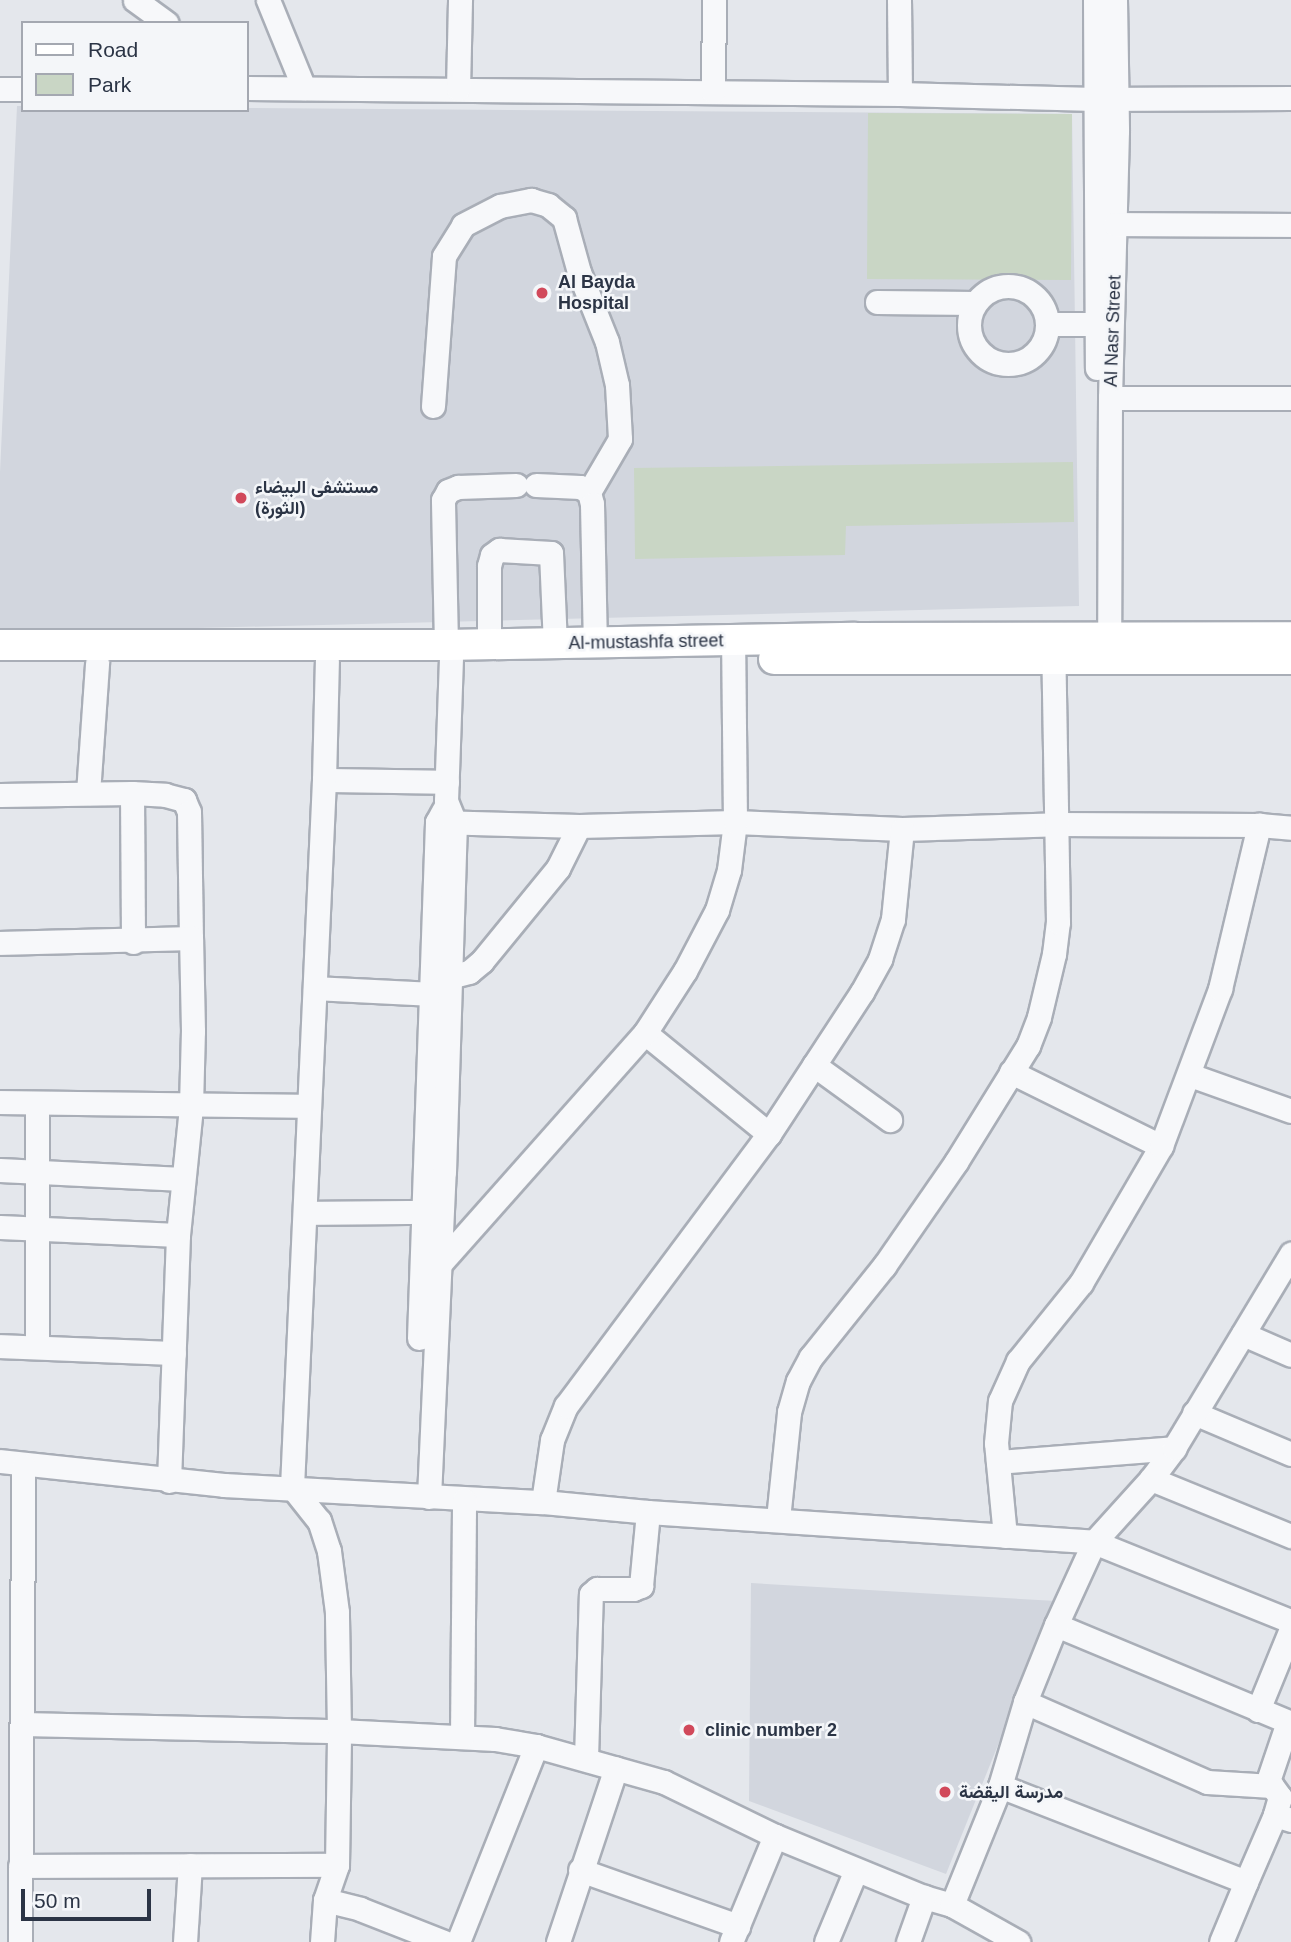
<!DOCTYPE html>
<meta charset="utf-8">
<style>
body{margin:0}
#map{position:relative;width:1291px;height:1942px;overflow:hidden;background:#e4e7ec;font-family:Arial,Vazirmatn,sans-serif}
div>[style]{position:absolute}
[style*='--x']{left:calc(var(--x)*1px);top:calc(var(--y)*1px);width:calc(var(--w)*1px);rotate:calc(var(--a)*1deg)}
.built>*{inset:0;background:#d2d6de}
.green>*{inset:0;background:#c9d6c5}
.roads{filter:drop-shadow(2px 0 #a9aeb7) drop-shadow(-2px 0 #a9aeb7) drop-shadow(0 2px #a9aeb7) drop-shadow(0 -2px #a9aeb7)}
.minor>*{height:23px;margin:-11.5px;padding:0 11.5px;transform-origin:11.5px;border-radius:11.5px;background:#f7f8fa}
.minor>.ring{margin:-11.5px;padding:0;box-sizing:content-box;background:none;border:23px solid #f7f8fa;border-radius:50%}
.major>*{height:30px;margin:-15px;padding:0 15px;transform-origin:15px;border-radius:15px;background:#fff}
.dots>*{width:19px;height:19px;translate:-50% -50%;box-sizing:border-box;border:4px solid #f4f6f9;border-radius:50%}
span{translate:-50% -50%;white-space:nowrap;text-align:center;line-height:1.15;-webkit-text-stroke:5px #f4f6f9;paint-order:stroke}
.poi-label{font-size:18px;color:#2b3445;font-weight:700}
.left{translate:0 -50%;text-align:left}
.street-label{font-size:18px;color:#2b3445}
.legend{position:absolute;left:21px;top:21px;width:228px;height:91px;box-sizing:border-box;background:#f4f6f9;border:2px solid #a4a8b1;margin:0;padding:9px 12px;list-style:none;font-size:21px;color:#2b3445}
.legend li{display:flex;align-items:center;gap:14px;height:35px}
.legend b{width:35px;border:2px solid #a4a8b1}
.scale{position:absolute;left:21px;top:1889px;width:130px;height:32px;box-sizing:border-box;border:4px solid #2b3445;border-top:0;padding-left:9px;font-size:21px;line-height:24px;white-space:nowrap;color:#2b3445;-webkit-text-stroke:5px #f4f6f9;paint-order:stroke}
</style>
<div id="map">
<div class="built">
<div style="clip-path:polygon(17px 106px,23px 106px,23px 110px,247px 110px,247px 108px,1072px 114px,1079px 606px,0 633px,0 472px)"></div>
<div style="clip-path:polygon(751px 1583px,1056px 1601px,946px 1874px,749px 1801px)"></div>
</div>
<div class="green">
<div style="clip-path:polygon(868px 113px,1072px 114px,1071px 280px,867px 279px)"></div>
<div style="clip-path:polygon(1073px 462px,1074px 522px,846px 526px,845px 555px,635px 559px,634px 468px)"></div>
</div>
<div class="roads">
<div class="minor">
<div style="--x:135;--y:0;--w:39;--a:36"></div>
<div style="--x:268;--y:0;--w:95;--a:67.8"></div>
<div style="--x:899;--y:0;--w:94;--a:89.4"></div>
<div style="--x:1095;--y:0;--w:368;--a:89.7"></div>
<div style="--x:1115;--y:0;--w:131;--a:89.1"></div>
<div style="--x:1117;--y:131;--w:267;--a:91.5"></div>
<div style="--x:1110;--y:398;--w:238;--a:90.2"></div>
<div style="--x:1109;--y:636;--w:16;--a:55"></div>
<div style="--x:247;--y:88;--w:653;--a:0.53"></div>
<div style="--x:900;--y:94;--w:195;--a:1.5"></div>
<div style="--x:1095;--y:99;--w:196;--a:-0.3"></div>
<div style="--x:0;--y:89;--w:23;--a:0"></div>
<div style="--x:458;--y:89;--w:89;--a:-88.7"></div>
<div style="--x:713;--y:92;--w:92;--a:-89.4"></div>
<div style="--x:1115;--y:224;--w:176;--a:0.3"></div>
<div class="ring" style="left:969px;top:286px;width:55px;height:55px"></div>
<div style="--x:877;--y:302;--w:98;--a:0.6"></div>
<div style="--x:1048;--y:324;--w:49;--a:0"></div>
<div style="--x:1110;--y:398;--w:181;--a:0"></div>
<div style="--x:433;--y:406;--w:150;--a:-85.8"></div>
<div style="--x:444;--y:256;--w:36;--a:-58"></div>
<div style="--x:463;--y:225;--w:42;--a:-27.2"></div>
<div style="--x:500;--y:206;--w:32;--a:-11"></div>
<div style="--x:531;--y:200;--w:18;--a:16"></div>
<div style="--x:548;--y:205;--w:21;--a:39"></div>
<div style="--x:564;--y:218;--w:56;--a:74.5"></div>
<div style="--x:579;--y:272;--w:75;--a:68.2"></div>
<div style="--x:607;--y:342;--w:44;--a:76.9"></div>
<div style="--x:617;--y:385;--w:54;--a:86.8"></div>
<div style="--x:620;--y:439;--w:61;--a:120.3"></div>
<div style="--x:536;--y:485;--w:44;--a:2.6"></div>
<div style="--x:580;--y:487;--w:10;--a:29"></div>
<div style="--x:589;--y:492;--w:12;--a:76"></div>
<div style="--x:592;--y:504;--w:139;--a:88.8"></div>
<div style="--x:489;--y:644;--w:78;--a:-90"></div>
<div style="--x:489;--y:566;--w:11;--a:-75"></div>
<div style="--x:492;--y:555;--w:9;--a:-36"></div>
<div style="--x:499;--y:550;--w:52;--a:3.3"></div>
<div style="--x:551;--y:553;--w:91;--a:87.5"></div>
<div style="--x:446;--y:645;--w:145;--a:-91.2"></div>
<div style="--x:443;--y:500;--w:10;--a:-61"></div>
<div style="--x:448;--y:491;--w:11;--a:-22"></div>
<div style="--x:458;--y:487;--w:58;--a:-2"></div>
<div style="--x:324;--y:780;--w:123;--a:0.9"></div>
<div style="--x:88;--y:793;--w:130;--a:-86"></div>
<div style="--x:132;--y:793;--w:149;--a:89.6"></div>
<div style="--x:0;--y:795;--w:132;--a:-0.9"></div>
<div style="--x:132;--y:793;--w:33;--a:3"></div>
<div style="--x:165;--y:795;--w:20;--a:15"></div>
<div style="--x:184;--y:800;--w:13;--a:67"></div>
<div style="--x:189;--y:812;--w:126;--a:89.1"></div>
<div style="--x:191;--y:938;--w:191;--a:178.5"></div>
<div style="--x:437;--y:822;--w:142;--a:1.6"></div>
<div style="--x:579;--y:826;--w:156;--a:-1.5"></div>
<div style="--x:735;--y:822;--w:167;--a:2.4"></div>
<div style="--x:902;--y:829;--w:155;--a:-1.8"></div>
<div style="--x:1057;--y:824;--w:202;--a:0.3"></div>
<div style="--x:1259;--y:825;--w:32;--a:5"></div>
<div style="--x:449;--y:977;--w:21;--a:-14"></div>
<div style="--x:469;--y:972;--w:17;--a:-40"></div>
<div style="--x:482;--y:961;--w:120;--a:-50.7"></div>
<div style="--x:558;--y:868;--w:47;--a:-63.4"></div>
<div style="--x:315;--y:988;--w:117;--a:2.9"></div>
<div style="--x:645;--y:1033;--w:160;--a:39.2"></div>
<div style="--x:814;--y:1065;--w:94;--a:35.9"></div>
<div style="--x:1011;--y:1072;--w:167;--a:26.3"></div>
<div style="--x:1190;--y:1075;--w:107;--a:19.6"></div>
<div style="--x:0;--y:1102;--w:307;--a:0.7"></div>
<div style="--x:37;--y:1104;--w:243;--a:90"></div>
<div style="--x:0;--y:1170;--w:183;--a:2.8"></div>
<div style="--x:306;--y:1213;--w:118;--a:-0.5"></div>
<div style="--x:0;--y:1227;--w:178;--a:2.6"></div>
<div style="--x:438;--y:1266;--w:312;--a:-48.4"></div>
<div style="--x:645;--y:1033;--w:74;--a:-57.2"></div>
<div style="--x:685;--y:971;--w:69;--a:-62.3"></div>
<div style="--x:717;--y:910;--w:42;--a:-73.3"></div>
<div style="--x:729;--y:870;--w:48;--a:-82.9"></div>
<div style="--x:735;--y:822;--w:182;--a:-90.6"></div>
<div style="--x:1243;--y:1334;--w:52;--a:23.6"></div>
<div style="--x:419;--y:1338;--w:516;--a:-88"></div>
<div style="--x:437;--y:822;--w:13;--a:-61"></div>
<div style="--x:0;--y:1346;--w:174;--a:2.3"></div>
<div style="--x:1194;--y:1413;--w:105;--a:22.9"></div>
<div style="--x:0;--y:1461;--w:225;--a:6.1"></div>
<div style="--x:224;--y:1485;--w:319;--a:3.1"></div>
<div style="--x:543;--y:1502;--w:105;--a:5.4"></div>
<div style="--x:648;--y:1512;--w:447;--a:3.8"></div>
<div style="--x:1094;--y:1542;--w:212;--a:21.9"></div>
<div style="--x:998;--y:1462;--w:177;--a:-4.5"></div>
<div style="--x:1151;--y:1479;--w:151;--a:22.2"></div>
<div style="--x:169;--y:1481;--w:246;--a:-87.9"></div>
<div style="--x:178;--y:1235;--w:130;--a:-84.2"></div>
<div style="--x:191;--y:1106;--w:75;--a:-88.5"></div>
<div style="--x:193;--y:1031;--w:93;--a:-91.2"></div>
<div style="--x:429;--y:1497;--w:325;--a:-87.4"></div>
<div style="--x:444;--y:1172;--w:349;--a:-88.2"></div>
<div style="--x:455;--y:823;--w:24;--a:-112"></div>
<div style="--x:446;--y:801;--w:142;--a:-88"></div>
<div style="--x:543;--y:1502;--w:63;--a:-81.7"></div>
<div style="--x:552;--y:1440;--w:37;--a:-68"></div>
<div style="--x:566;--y:1406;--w:339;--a:-53.3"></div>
<div style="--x:769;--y:1134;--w:170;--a:-56.8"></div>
<div style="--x:862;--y:992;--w:38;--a:-61"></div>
<div style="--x:880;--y:959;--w:42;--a:-72"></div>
<div style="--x:893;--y:919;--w:90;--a:-84.3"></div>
<div style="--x:778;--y:1519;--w:108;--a:-84.1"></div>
<div style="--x:789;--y:1412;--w:32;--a:-74"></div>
<div style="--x:798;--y:1381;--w:27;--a:-62"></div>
<div style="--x:811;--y:1357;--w:117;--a:-51.3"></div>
<div style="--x:884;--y:1266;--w:126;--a:-55.3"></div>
<div style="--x:956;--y:1162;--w:137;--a:-58.2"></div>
<div style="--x:1028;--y:1046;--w:31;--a:-69"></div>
<div style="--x:1039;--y:1017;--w:65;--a:-76.6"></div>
<div style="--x:1054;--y:954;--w:32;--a:-83"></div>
<div style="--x:1058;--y:922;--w:277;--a:-91"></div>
<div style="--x:1005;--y:1536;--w:93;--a:-95.5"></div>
<div style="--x:996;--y:1443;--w:42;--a:-84.6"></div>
<div style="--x:1000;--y:1401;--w:44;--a:-65.8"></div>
<div style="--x:1018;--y:1361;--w:100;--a:-51.1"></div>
<div style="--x:1081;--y:1283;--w:159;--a:-59.7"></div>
<div style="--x:1161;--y:1146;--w:168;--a:-69.4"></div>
<div style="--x:1220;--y:989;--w:169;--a:-76.6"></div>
<div style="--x:1056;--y:1625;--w:255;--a:22.6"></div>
<div style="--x:1025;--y:1702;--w:199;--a:23.7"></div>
<div style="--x:1207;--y:1782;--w:65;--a:3.5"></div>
<div style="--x:1272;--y:1786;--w:14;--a:54"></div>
<div style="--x:1280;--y:1797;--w:19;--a:106"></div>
<div style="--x:1275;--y:1815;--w:17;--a:17"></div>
<div style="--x:1258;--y:1710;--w:87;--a:-67.8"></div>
<div style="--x:23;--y:1724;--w:316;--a:1.3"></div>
<div style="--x:339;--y:1731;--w:156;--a:2.9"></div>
<div style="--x:495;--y:1739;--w:42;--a:9.7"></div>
<div style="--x:536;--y:1746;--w:133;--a:15.7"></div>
<div style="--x:664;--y:1782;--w:123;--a:25.9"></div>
<div style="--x:775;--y:1836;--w:161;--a:22.3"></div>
<div style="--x:924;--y:1897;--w:29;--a:16"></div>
<div style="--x:952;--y:1905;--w:76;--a:29.3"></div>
<div style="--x:462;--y:1737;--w:237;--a:-89.5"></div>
<div style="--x:586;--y:1759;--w:165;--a:-88.3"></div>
<div style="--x:591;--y:1594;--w:8;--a:-40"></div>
<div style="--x:597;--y:1589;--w:36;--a:0"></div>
<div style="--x:633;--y:1589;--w:9;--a:-21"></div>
<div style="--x:641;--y:1586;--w:74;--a:-84.6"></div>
<div style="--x:1267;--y:1784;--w:65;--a:-71.3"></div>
<div style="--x:1000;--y:1786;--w:264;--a:21.3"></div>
<div style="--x:1246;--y:1882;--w:65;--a:112.6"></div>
<div style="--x:20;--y:1866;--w:317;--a:-0.2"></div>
<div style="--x:580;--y:1870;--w:168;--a:19.5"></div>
<div style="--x:1246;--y:1882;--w:73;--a:-66.6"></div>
<div style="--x:325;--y:1900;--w:36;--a:14"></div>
<div style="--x:360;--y:1909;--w:90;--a:21.4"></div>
<div style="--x:952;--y:1905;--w:128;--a:-68"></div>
<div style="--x:1000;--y:1786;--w:88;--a:-73.4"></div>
<div style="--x:1025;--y:1702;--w:83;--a:-68.1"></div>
<div style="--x:1056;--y:1625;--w:91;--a:-65.4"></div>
<div style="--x:1094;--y:1542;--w:85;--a:-47.9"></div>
<div style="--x:1151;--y:1479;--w:39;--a:-53"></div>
<div style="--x:1174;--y:1448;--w:227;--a:-58.9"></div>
<div style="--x:20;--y:1942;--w:476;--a:-89.6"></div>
<div style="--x:185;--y:1942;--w:77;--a:-86.3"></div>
<div style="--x:322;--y:1942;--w:42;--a:-85.9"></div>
<div style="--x:325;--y:1900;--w:37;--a:-71"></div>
<div style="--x:337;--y:1865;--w:134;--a:-89.1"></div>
<div style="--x:339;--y:1731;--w:119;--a:-91"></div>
<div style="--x:337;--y:1612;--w:62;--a:-97.5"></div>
<div style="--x:329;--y:1551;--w:32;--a:-108"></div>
<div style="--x:319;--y:1521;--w:43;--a:-128.5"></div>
<div style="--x:292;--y:1487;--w:708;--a:-87.41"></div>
<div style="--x:324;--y:780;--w:119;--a:-88.6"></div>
<div style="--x:458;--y:1942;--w:211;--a:-68.3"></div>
<div style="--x:558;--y:1942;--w:183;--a:-71.6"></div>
<div style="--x:731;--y:1942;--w:115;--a:-67.5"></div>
<div style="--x:826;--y:1942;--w:78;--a:-67.4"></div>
<div style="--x:908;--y:1942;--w:48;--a:-70.4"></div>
</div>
<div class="major">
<div style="--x:0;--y:645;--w:446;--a:0"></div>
<div style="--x:446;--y:645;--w:409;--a:-1"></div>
<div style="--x:855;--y:638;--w:436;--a:-0.1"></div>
<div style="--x:774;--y:659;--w:517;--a:0"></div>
</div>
</div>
<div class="dots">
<div style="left:542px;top:293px;background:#d1495b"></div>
<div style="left:241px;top:498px;background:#d1495b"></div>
<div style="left:689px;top:1730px;background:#d1495b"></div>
<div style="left:945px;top:1792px;background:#d1495b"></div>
</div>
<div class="poi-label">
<span class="left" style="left:558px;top:293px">Al Bayda<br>Hospital</span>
<span class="left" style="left:255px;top:498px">مستشفى البيضاء<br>(الثورة)</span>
<span class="left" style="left:705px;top:1730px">clinic number 2</span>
<span class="left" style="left:959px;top:1792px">مدرسة اليقضة</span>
</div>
<div class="street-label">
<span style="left:1113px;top:331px;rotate:-88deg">Al Nasr Street</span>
<span style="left:646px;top:642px;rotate:-1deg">Al-mustashfa street</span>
</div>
<ul class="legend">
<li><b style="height:9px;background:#fff"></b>Road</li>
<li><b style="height:19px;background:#c9d6c5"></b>Park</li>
</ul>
<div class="scale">50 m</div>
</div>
